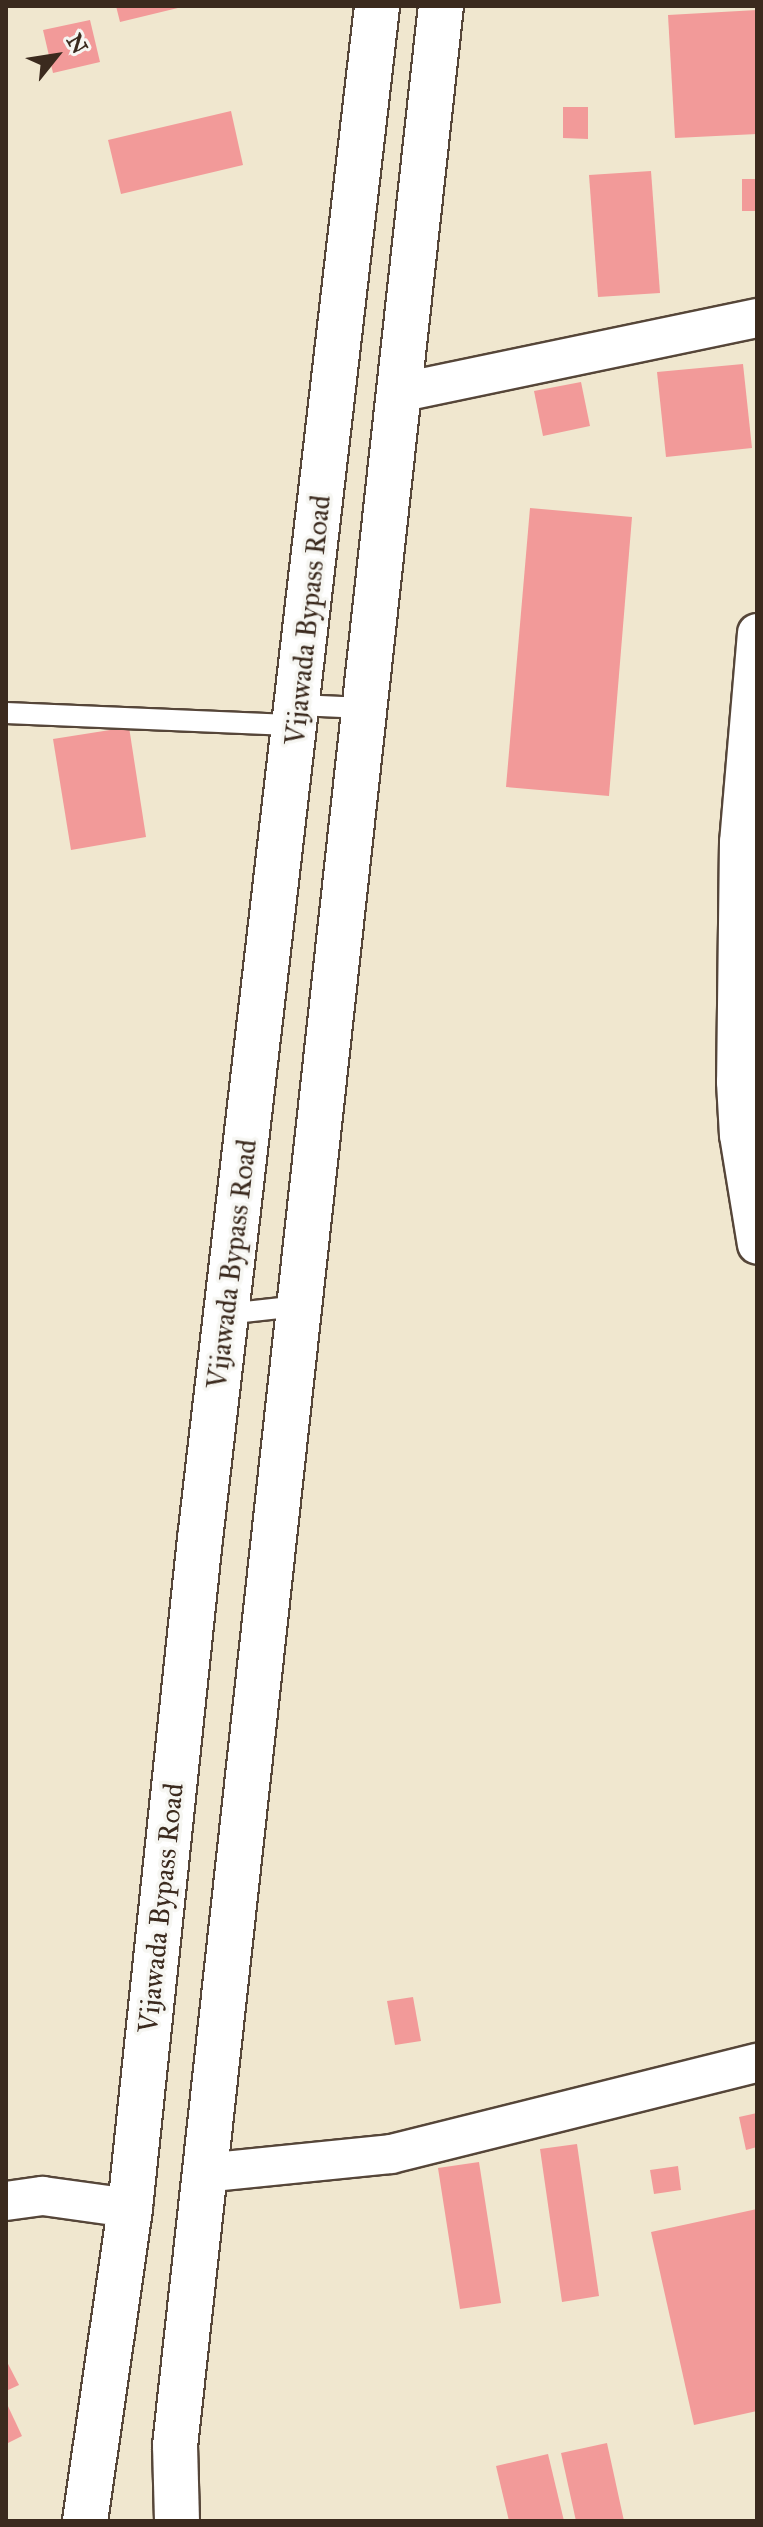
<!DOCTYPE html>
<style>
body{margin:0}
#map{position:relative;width:763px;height:2527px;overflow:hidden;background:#f0e7cf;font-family:"IM FELL Great Primer",serif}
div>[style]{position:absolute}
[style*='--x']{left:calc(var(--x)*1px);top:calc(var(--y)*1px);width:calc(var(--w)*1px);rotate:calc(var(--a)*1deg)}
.building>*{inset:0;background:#f29a99}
.roads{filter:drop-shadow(2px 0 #564639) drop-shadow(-2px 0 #564639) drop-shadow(0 2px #564639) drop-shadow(0 -2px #564639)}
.lane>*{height:20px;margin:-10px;padding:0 10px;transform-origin:10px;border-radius:10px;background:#fff}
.street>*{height:38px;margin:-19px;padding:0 19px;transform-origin:19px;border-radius:19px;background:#fff}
.primary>*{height:44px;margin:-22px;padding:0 22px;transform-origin:22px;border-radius:22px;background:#fff}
span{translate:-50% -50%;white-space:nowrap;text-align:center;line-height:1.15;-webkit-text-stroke:7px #f6f6f2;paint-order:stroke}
.street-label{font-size:28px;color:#3b2a1e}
.frame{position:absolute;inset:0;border:8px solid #3b2a1e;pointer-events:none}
.north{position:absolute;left:16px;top:16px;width:80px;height:80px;-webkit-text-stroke:6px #f6f6f2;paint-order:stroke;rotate:60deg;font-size:22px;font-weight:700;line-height:32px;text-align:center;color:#3b2a1e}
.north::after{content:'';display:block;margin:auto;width:28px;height:36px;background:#3b2a1e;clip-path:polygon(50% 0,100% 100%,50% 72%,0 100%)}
</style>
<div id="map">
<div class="building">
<div style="clip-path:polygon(116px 6px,182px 6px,182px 7px,120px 22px)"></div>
<div style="clip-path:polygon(757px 10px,757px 134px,675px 138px,668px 15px)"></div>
<div style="clip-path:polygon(90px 20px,100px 62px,53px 73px,43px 30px)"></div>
<div style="clip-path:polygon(563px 107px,588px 107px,588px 139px,563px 138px)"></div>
<div style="clip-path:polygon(231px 111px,243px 165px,121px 194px,108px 140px)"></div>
<div style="clip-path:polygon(651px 171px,660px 293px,598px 297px,589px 175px)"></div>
<div style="clip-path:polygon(742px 179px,757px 179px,757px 211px,742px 211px)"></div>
<div style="clip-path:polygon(743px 364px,752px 448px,666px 457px,657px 372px)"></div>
<div style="clip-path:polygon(581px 382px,590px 426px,543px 436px,534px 391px)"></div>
<div style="clip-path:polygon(530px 508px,632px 517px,609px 796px,506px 787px)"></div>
<div style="clip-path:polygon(129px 727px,146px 837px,71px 850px,53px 739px)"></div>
<div style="clip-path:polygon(413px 1997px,421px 2041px,395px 2045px,387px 2001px)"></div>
<div style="clip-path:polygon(757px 2113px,757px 2147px,746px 2150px,739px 2117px)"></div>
<div style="clip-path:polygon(577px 2144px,599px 2296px,562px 2302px,540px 2149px)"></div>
<div style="clip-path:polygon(479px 2162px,501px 2303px,460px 2309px,438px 2168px)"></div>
<div style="clip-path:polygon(678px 2166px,681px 2190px,654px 2194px,650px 2170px)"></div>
<div style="clip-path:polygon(757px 2209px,757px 2411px,694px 2425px,651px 2232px)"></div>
<div style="clip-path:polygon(6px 2360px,19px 2385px,6px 2391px)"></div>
<div style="clip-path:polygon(6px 2402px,22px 2436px,6px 2444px)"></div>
<div style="clip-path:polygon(607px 2443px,624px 2521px,576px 2521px,561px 2453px)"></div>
<div style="clip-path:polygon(548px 2454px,564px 2521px,509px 2521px,496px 2466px)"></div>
</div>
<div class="roads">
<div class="lane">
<div style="--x:298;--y:705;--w:66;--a:2.6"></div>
<div style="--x:6;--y:713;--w:290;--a:2.4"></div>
<div style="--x:226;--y:1314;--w:73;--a:-6.3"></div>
</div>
<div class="street">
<div style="--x:398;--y:393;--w:367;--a:-11.8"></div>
<div style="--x:757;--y:633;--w:210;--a:94.9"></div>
<div style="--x:739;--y:842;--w:240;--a:90.7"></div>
<div style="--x:736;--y:1082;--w:53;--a:86.8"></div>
<div style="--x:739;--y:1135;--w:111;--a:80.7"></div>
<div style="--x:204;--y:2173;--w:188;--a:-5.8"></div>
<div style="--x:391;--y:2154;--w:377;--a:-14"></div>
<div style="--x:6;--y:2201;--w:37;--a:-8"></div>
<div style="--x:43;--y:2196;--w:88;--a:7.9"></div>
</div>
<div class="primary">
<div style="--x:85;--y:2521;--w:316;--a:-81.8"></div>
<div style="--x:130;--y:2208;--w:673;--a:-84.03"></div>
<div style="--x:200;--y:1539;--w:1543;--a:-83.41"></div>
<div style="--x:177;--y:2521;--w:75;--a:-91.5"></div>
<div style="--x:175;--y:2446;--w:2454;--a:-83.78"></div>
</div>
</div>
<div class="street-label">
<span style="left:308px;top:620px;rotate:-84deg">Vijawada Bypass Road</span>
<span style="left:232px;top:1264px;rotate:-83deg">Vijawada Bypass Road</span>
<span style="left:161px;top:1908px;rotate:-84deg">Vijawada Bypass Road</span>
</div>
<div class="frame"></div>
<div class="north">N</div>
</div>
